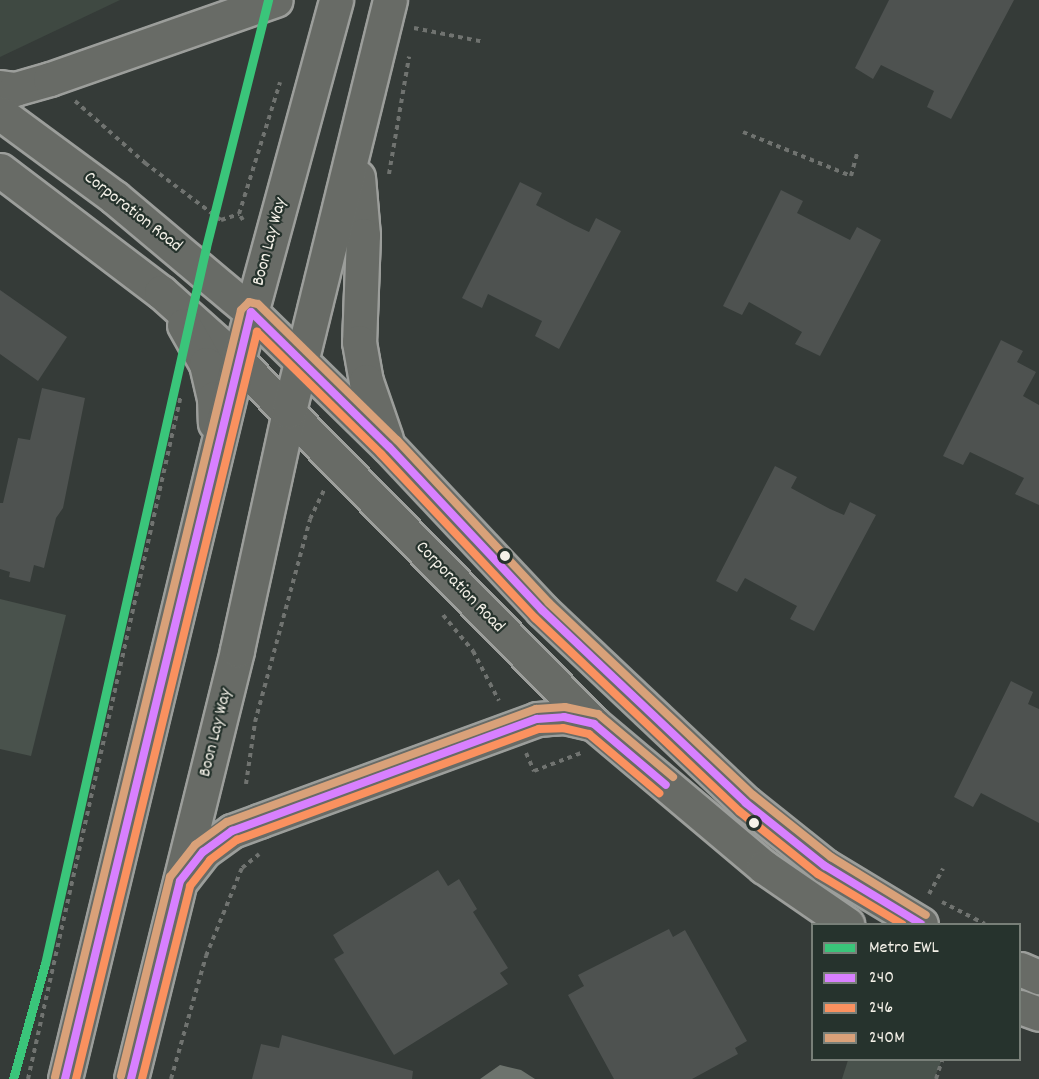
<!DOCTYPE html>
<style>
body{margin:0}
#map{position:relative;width:1039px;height:1079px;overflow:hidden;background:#353b38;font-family:Dekko,sans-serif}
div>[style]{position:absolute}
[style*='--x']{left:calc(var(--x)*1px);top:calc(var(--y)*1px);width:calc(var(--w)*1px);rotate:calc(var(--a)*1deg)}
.built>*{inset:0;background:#3f4942}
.green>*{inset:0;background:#49524c}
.water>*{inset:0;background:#6d736d}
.building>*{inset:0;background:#4e5250}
.path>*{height:4px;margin-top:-2px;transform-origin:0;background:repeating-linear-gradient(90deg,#707370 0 4.5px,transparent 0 9px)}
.roads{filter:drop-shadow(2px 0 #9c9e9b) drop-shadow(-2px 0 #9c9e9b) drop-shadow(0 2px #9c9e9b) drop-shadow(0 -2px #9c9e9b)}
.major>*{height:33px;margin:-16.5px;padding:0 16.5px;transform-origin:16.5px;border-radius:16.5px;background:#686b66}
.bus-1>*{height:8px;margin:-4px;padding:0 4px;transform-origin:4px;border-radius:4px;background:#d880ff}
.bus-2>*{height:8px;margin:-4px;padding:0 4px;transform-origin:4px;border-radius:4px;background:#fa915f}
.bus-3>*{height:8px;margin:-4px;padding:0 4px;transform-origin:4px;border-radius:4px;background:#d9a179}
.metro-1>*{height:9px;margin:-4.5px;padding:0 4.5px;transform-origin:4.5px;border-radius:4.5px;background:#3ac57a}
.dots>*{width:16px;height:16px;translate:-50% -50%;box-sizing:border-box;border:3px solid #26332d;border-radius:50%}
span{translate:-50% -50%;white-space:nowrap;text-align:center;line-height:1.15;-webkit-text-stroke:4.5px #26332d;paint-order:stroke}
.street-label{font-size:18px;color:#f4f1e8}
.legend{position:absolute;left:811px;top:923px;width:210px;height:138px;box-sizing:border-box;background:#26332d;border:2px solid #787f78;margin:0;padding:8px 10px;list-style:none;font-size:18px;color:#f4f1e8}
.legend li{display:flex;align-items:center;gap:12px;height:30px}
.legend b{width:30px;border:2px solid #787f78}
</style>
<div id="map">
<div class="built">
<div style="clip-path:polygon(0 0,120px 0,0 57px)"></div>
</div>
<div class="green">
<div style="clip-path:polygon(0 599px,66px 615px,31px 756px,0 749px)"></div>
<div style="clip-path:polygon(848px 1060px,942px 1060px,934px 1079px,842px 1079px)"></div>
</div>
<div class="water">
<div style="clip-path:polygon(500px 1065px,521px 1070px,535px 1079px,480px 1079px)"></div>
</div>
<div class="building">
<div style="clip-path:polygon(889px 0,1014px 0,951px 119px,927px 107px,934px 91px,881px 65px,873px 79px,855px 68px)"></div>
<div style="clip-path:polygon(520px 182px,542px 193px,536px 205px,574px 225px,589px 232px,596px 218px,621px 231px,559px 349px,535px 336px,542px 321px,488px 294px,482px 308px,462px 298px)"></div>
<div style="clip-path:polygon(781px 190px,803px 201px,797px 213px,850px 240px,857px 227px,881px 240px,820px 356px,795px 344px,802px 332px,749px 302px,742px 315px,723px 306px)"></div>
<div style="clip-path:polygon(0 290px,67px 337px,38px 381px,0 354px)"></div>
<div style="clip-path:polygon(1001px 340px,1023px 351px,1017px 362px,1036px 372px,1023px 396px,1039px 405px,1039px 505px,1015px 494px,1024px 478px,970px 452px,963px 465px,943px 456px)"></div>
<div style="clip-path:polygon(42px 388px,85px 398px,63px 508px,56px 518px,44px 568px,34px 565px,30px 582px,9px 577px,10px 572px,0 569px,0 503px,3px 503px,18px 438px,30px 440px)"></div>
<div style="clip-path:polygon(775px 466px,797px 477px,791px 488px,830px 509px,844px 515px,850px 502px,876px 515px,814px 631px,790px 619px,797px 606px,745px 578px,737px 592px,716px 581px)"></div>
<div style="clip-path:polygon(1011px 681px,1033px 692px,1028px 704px,1039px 709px,1039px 823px,981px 793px,973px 807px,954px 797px)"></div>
<div style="clip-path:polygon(438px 870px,448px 886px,459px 879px,477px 909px,473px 912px,508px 968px,500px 973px,508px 984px,394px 1055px,334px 959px,344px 953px,333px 935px)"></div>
<div style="clip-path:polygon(669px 929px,673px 937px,685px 930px,747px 1041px,735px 1048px,738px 1054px,692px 1079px,614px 1079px,568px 995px,584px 986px,578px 975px)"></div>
<div style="clip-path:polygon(282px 1035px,413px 1071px,412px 1079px,252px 1079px,261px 1044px,279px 1048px)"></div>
</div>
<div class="path">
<div style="--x:414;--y:28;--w:71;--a:11.3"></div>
<div style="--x:75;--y:101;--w:94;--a:41.5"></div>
<div style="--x:145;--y:163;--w:95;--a:36.9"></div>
<div style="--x:221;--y:220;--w:19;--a:-18"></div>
<div style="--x:743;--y:132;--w:117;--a:22.2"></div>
<div style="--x:851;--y:176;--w:23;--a:-75"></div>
<div style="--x:389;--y:174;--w:119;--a:-80.3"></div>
<div style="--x:243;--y:220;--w:7;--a:-124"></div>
<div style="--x:239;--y:214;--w:138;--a:-72.7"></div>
<div style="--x:443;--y:615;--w:47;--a:50.2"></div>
<div style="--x:473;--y:651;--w:56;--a:62.5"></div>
<div style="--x:526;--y:753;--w:20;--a:66"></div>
<div style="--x:534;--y:771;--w:50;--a:-21"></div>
<div style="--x:246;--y:784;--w:63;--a:-81.7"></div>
<div style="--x:255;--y:722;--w:210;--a:-74.8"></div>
<div style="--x:310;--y:519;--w:32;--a:-64"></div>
<div style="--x:929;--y:894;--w:29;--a:-61"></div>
<div style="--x:942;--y:902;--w:48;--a:27.1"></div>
<div style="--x:28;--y:1079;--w:701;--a:-77.39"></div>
<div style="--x:171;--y:1079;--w:128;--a:-74.1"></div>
<div style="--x:206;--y:956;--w:95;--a:-67.8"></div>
<div style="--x:242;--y:868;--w:22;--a:-39"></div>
<div style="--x:936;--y:1079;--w:20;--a:-72"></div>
</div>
<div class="roads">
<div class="major">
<div style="--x:0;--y:87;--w:15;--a:8"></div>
<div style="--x:15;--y:89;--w:36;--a:-16"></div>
<div style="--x:50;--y:79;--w:239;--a:-19.3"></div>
<div style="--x:0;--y:113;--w:142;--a:36.4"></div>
<div style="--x:114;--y:197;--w:179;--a:40"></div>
<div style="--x:251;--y:312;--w:193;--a:44.4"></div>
<div style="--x:389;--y:447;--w:224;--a:46.8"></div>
<div style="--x:542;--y:610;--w:281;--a:43.4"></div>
<div style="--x:746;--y:803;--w:101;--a:38.6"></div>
<div style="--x:825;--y:866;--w:112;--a:31.1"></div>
<div style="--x:0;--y:170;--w:202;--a:37.2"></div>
<div style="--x:161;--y:292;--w:103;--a:41.9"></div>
<div style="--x:238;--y:361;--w:508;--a:45.56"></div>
<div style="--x:594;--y:724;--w:222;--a:40.1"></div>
<div style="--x:764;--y:867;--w:101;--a:34.5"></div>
<div style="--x:358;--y:177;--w:58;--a:85.1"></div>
<div style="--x:363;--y:235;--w:107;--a:92.1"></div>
<div style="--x:359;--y:342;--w:40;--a:80"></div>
<div style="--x:366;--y:381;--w:61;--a:71"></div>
<div style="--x:184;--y:325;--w:45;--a:60.6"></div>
<div style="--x:206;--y:364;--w:35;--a:77"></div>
<div style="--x:214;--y:398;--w:25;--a:88"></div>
<div style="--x:183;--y:878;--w:33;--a:-52"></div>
<div style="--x:203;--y:852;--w:36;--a:-36"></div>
<div style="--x:232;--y:831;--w:29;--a:-20"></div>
<div style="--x:259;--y:821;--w:296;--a:-20.1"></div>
<div style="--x:537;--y:719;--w:27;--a:-4"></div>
<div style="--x:564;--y:717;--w:31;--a:13"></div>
<div style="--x:1020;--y:969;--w:21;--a:23"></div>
<div style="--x:1020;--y:1007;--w:20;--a:20"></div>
<div style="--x:65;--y:1079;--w:739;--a:-76.45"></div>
<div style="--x:238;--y:361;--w:374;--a:-74.8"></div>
<div style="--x:131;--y:1079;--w:442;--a:-76.1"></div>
<div style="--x:237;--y:650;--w:245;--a:-77.7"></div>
<div style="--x:289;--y:411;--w:423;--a:-76.2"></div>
</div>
</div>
<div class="bus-1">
<div style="--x:65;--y:1079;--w:789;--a:-76.37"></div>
<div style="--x:251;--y:312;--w:193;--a:44.4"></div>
<div style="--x:389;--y:447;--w:224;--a:46.8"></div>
<div style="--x:542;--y:610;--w:281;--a:43.4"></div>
<div style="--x:746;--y:803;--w:101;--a:38.6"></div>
<div style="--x:825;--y:866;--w:112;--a:31.1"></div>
<div style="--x:131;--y:1079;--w:204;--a:-76.1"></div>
<div style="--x:180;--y:881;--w:37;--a:-52"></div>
<div style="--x:203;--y:852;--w:36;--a:-36"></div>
<div style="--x:232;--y:831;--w:325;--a:-20.2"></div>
<div style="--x:537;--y:719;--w:27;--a:-4"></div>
<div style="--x:564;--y:717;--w:31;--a:13"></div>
<div style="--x:594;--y:724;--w:94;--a:40.3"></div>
</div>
<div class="bus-2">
<div style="--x:76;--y:1079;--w:769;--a:-76.38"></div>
<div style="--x:257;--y:332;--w:174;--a:44.5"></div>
<div style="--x:381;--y:454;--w:225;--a:46.8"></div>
<div style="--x:535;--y:618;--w:281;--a:43.4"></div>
<div style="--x:739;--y:811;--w:101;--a:38.6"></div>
<div style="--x:818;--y:874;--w:98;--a:30.8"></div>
<div style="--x:142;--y:1079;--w:199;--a:-76"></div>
<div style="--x:190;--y:886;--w:33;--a:-52"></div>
<div style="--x:210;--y:860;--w:34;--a:-37"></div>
<div style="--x:237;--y:840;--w:322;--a:-20.2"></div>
<div style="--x:539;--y:729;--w:24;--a:-2"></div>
<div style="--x:563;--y:728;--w:27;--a:13"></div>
<div style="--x:589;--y:734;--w:92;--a:40.1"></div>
</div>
<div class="bus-3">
<div style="--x:121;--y:1076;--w:205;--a:-76.2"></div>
<div style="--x:170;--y:877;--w:41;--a:-52"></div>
<div style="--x:195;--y:845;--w:39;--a:-36"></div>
<div style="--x:227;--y:822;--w:329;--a:-20.1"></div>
<div style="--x:536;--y:709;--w:29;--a:-4"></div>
<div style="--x:565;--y:707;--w:34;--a:12"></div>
<div style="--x:598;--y:714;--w:98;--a:40"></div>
<div style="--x:55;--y:1077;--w:789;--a:-76.37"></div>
<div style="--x:241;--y:310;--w:11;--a:-45"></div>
<div style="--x:249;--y:302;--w:9;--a:13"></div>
<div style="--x:258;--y:304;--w:194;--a:44.4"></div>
<div style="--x:397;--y:440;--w:223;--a:47"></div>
<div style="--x:549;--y:603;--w:280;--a:43.3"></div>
<div style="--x:753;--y:795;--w:100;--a:38.5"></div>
<div style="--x:831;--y:857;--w:111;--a:31.4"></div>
</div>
<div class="metro-1">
<div style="--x:13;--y:1079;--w:119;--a:-74.5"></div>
<div style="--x:45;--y:964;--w:735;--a:-77.34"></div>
<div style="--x:206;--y:247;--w:255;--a:-75.9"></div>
</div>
<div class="dots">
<div style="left:505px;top:556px;background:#f4f1e8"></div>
<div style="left:754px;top:823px;background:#f4f1e8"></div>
</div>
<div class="street-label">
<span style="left:132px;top:213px;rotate:38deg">Corporation Road</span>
<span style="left:271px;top:242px;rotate:-75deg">Boon Lay Way</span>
<span style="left:459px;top:588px;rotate:46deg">Corporation Road</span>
<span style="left:217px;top:733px;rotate:-76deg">Boon Lay Way</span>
</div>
<ul class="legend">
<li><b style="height:8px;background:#3ac57a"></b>Metro EWL</li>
<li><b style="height:8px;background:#d880ff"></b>240</li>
<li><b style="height:8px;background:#fa915f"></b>246</li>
<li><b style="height:8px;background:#d9a179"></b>240M</li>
</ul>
</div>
